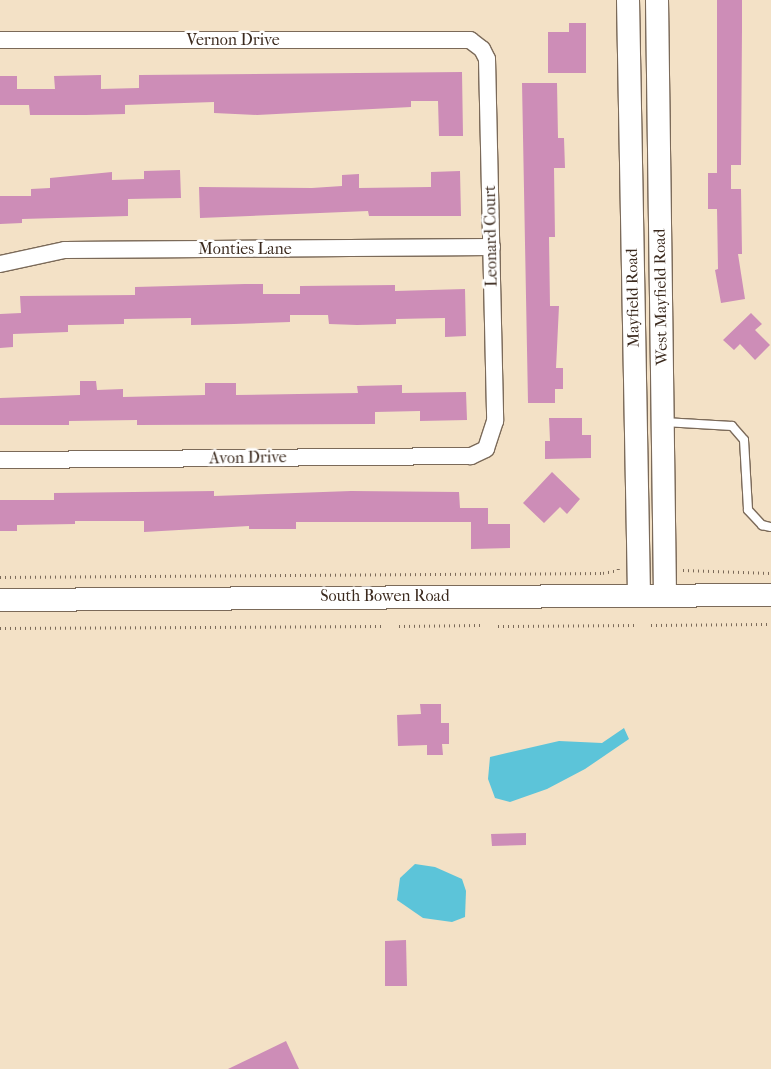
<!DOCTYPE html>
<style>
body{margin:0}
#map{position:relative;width:771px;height:1069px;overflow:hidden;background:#f3e1c6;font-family:"IM FELL French Canon",serif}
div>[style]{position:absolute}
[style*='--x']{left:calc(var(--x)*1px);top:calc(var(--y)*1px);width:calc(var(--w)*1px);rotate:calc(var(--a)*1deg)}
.water>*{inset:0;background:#5cc4d9}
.building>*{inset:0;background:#cd8db7}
.path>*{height:2.5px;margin-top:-1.25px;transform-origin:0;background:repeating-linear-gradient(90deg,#7b6a59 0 1px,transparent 0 5px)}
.roads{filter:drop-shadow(1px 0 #7b6a59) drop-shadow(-1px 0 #7b6a59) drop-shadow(0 1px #7b6a59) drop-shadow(0 -1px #7b6a59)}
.service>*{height:8px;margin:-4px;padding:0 4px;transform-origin:4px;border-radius:4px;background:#fff}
.minor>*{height:16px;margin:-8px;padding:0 8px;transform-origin:8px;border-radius:8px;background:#fff}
.secondary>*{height:22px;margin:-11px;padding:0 11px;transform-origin:11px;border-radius:11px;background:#fff}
span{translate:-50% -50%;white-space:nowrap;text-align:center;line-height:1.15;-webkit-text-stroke:5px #fff;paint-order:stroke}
.street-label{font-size:16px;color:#3b2a1e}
</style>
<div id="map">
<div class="water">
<div style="clip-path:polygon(624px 728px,629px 739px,585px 769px,547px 789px,510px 802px,495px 798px,488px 779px,490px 757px,559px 741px,602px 743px)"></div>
<div style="clip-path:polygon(415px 864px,435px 867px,462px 879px,466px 891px,465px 917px,452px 922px,423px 918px,397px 900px,400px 878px)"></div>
</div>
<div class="building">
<div style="clip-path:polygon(717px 0,742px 0,742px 29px,741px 165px,731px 165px,731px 189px,741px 189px,742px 254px,738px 254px,745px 299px,721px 303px,715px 270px,718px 269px,717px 209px,708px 209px,708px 173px,717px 173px)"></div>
<div style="clip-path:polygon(569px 23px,586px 23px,586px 73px,548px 73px,548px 32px,569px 32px)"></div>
<div style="clip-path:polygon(462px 72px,463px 136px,439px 136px,438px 101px,411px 101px,411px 107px,257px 115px,214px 113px,214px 102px,125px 105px,125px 114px,86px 115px,30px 115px,29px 105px,0 105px,0 76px,17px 76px,17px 89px,55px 89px,54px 76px,101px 75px,101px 89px,139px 88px,139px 75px)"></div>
<div style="clip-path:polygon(522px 83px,557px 83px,558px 138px,564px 138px,565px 168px,554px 168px,555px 237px,549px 237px,550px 306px,559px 306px,556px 368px,563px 368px,563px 389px,555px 389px,555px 403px,528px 403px)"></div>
<div style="clip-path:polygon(180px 170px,181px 198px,128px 199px,128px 216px,22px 219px,22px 223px,0 224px,0 196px,31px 196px,31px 189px,50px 188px,50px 178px,112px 172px,112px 180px,144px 179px,144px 171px)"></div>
<div style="clip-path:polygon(460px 171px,461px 216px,369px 216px,368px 211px,200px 218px,199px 187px,312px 188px,342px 186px,342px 175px,359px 174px,359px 188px,431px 187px,431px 172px)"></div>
<div style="clip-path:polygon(245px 284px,263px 284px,263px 294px,300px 294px,300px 286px,395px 285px,395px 291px,465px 289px,466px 336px,445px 337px,445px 318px,396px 319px,396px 324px,357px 325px,329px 324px,328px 315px,290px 315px,290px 322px,234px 324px,191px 325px,191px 318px,124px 319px,124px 324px,68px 325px,68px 332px,13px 334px,13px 347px,0 348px,0 314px,21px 313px,20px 296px,135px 295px,135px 287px)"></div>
<div style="clip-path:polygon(751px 313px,762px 324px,755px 330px,770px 345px,755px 360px,740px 344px,734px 350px,723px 340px)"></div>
<div style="clip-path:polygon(80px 381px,96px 381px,97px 390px,123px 389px,123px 397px,205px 395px,205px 383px,236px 383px,236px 395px,358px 393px,357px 386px,402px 385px,402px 393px,466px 392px,467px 420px,420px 421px,420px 411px,375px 412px,375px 424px,137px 425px,137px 420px,69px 421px,69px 425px,0 425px,0 398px,80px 395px)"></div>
<div style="clip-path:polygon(549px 418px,582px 418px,582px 435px,591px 435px,591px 458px,545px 459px,545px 441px,550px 441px)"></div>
<div style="clip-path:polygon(552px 472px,580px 499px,567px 514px,560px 507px,544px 523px,523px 503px)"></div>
<div style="clip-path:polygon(214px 491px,214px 496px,351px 491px,459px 492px,460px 508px,488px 508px,488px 524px,510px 524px,510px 548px,471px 549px,471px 522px,296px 522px,296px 529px,249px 529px,249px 526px,144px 532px,144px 521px,75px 521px,75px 524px,17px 525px,17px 531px,0 531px,0 500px,54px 500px,54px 493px)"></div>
<div style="clip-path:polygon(420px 704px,441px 704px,441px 723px,449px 723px,449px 744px,442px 744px,443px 755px,427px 755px,427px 745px,398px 746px,397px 715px,421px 714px)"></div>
<div style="clip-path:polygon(526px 833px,526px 845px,492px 846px,491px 834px)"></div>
<div style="clip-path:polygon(406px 940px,407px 986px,385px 986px,385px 941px)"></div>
<div style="clip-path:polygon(286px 1041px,299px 1069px,228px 1069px)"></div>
</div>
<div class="path">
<div style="--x:683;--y:570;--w:88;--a:2"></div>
<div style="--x:0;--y:577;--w:603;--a:-0.38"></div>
<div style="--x:603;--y:573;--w:15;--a:-11"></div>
<div style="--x:618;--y:570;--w:5;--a:-90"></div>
<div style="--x:651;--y:625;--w:120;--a:-0.5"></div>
<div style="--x:399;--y:626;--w:81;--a:-0.7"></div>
<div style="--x:498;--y:626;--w:137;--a:-0.4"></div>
<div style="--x:0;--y:628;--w:382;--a:-0.3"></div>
</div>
<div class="roads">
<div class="service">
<div style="--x:664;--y:422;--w:68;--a:3.4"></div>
<div style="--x:732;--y:426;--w:18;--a:49"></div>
<div style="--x:744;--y:440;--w:70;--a:86.7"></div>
<div style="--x:748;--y:510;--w:21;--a:47"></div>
<div style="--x:762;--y:525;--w:9;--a:13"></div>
</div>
<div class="minor">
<div style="--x:0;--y:40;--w:470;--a:0"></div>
<div style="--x:470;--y:40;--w:15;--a:37"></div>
<div style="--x:482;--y:49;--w:11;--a:63"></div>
<div style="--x:487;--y:59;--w:362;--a:88.7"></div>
<div style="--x:495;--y:421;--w:29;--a:108"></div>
<div style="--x:486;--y:449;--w:17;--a:155"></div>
<div style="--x:471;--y:456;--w:471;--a:179.5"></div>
<div style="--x:0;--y:264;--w:66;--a:-12.2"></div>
<div style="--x:65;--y:250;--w:427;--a:-0.4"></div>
</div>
<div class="secondary">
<div style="--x:628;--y:0;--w:596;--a:88.94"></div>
<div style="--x:657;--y:0;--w:595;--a:89.23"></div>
<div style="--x:0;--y:600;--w:771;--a:-0.37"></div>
</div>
</div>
<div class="street-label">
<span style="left:233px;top:40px">Vernon Drive</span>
<span style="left:491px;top:236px;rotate:-91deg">Leonard Court</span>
<span style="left:245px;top:249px">Monties Lane</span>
<span style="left:661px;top:297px;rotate:-91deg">West Mayfield Road</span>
<span style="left:633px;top:298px;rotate:-91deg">Mayfield Road</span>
<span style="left:248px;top:458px;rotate:-1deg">Avon Drive</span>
<span style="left:385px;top:596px">South Bowen Road</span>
</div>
</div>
